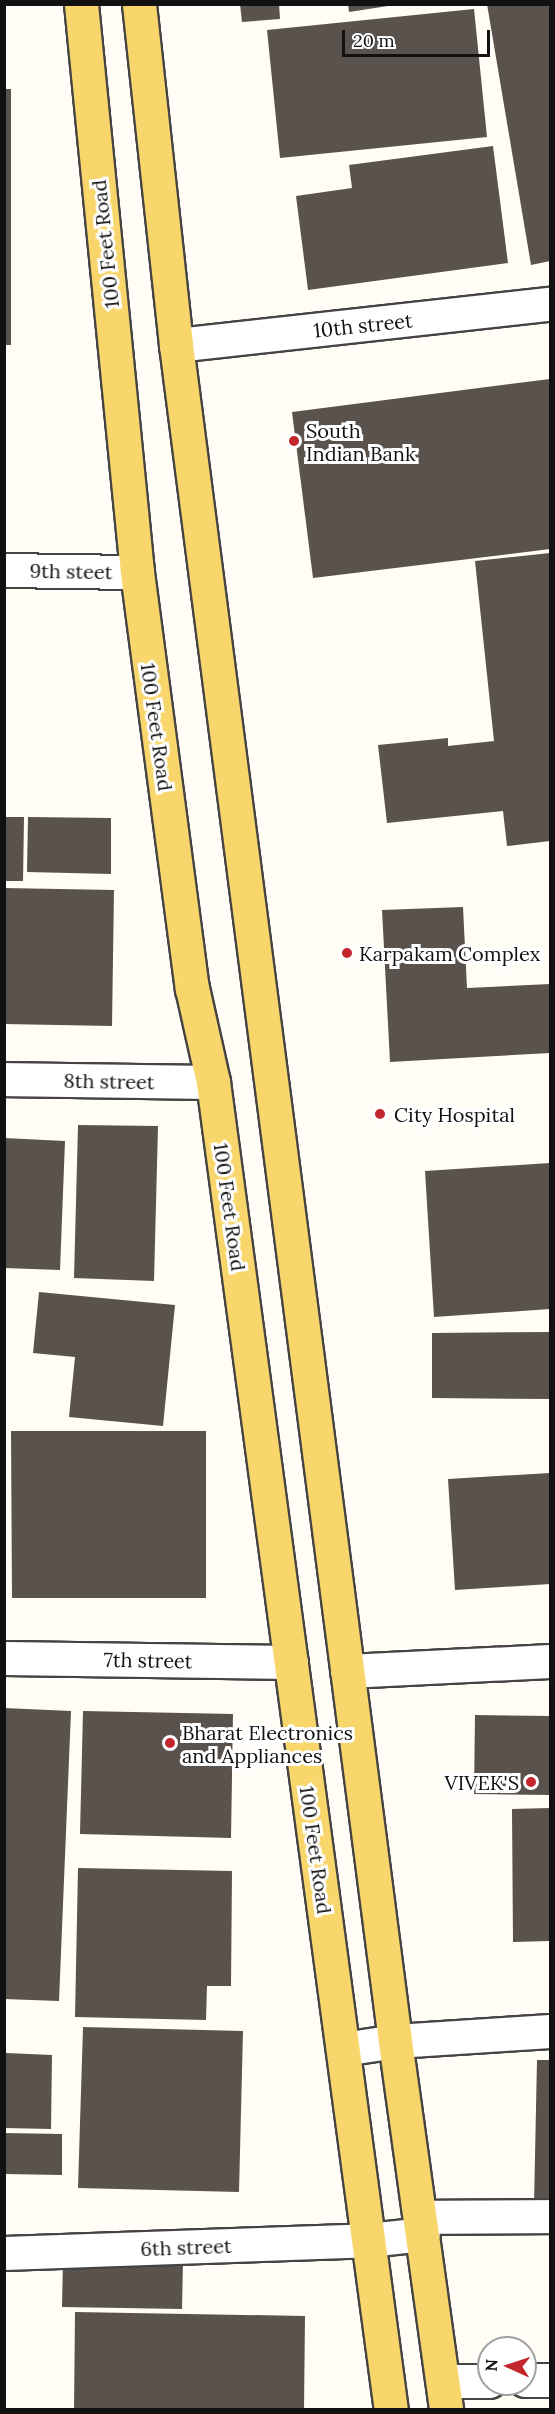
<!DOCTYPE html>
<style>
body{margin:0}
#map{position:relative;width:555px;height:2414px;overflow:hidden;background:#fffdf5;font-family:Lora,serif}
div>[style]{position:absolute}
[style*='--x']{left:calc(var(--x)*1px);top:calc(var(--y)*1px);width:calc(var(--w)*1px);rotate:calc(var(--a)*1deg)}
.building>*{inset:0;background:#5a524d}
.roads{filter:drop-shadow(2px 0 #444) drop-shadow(-2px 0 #444) drop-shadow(0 2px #444) drop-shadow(0 -2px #444)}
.minor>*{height:33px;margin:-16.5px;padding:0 16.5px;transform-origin:16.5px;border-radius:16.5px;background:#fff}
.primary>*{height:33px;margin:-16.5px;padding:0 16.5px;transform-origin:16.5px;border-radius:16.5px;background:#f9d66b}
.dots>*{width:16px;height:16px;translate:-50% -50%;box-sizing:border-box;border:3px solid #fff;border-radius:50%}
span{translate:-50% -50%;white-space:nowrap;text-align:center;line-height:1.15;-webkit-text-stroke:6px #fff;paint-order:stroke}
.street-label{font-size:20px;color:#111}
.poi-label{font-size:20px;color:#111}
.left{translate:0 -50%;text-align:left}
.right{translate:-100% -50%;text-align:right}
.frame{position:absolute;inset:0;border:6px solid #111;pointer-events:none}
.north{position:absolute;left:477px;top:2336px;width:60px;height:60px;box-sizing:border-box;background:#fff;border:2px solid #a0a0a0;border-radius:50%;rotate:273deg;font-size:16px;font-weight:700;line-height:24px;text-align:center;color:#111}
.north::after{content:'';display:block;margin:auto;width:21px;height:27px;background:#c4262e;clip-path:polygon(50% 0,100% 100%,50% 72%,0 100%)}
.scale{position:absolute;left:342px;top:30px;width:148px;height:27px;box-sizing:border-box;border:3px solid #111;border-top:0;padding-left:8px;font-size:18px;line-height:21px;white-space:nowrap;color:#111;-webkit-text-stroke:4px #fff;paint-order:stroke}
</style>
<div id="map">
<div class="building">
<div style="clip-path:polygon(240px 4px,279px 4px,280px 19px,242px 22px)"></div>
<div style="clip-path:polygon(348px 4px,388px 4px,388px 6px,349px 12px)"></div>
<div style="clip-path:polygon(487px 4px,550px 4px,550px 261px,531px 265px)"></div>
<div style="clip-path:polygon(474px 9px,487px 137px,280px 158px,267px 30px)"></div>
<div style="clip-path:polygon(4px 89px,11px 89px,11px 345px,4px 345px)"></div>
<div style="clip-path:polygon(493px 146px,508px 263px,308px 290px,296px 196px,352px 188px,349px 165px)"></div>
<div style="clip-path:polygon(550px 379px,550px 549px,313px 578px,292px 412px)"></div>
<div style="clip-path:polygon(550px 553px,550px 841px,507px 846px,503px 811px,387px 823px,378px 745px,448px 738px,448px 746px,494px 741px,475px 561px)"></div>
<div style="clip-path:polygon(4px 817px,24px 817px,23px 881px,4px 881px)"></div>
<div style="clip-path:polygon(28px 817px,111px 818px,111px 874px,27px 872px)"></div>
<div style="clip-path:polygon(4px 888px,114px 890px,112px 1026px,4px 1024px)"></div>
<div style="clip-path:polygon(463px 907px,467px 988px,550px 984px,550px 1053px,390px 1062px,382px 910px)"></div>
<div style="clip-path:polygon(78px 1125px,158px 1126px,154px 1281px,74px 1278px)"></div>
<div style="clip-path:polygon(4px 1138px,65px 1141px,60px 1270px,4px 1268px)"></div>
<div style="clip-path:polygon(550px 1163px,550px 1309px,434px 1317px,425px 1171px)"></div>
<div style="clip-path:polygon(39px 1292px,175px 1305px,163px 1426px,69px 1417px,75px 1357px,33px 1353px)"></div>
<div style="clip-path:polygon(550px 1332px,550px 1399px,432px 1398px,432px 1333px)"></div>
<div style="clip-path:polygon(11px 1431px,206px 1431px,206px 1598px,12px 1598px)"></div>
<div style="clip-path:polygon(550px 1473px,550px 1584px,455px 1590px,448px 1479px)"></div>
<div style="clip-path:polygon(4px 1708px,71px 1711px,59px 2001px,4px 1999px)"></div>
<div style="clip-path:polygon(83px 1711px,233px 1714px,231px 1838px,80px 1834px)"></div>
<div style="clip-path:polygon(475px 1715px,550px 1716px,550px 1795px,474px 1794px)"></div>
<div style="clip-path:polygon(550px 1808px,550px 1941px,513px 1942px,512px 1809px)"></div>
<div style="clip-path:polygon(78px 1868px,232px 1871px,231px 1986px,207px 1986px,206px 2020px,75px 2017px)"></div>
<div style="clip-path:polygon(83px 2027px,243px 2031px,239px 2192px,78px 2188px)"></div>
<div style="clip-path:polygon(6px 2053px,52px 2055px,51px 2129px,4px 2128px)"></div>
<div style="clip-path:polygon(537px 2060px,550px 2060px,550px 2206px,534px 2205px)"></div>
<div style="clip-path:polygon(4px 2133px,62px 2134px,62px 2175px,4px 2174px)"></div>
<div style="clip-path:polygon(63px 2259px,183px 2261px,182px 2309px,62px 2307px)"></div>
<div style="clip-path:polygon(75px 2312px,305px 2316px,304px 2410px,74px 2410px)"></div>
</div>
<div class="roads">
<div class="minor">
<div style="--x:176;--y:345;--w:376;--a:-6.3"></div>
<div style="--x:4;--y:570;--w:133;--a:0.9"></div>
<div style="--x:4;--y:1079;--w:209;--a:0.8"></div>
<div style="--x:4;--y:1658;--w:287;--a:0.8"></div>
<div style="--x:347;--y:1671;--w:203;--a:-2.8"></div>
<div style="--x:343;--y:2049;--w:53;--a:-8.7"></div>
<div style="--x:395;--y:2041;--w:155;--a:-3.7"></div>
<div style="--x:421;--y:2217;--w:129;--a:-0.4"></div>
<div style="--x:4;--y:2253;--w:364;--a:-2"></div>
<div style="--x:368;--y:2240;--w:55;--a:-6.2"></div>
<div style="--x:525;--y:2380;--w:25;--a:0"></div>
<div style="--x:443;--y:2381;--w:46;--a:0"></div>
</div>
<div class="primary">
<div style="--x:81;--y:4;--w:571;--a:84.37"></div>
<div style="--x:137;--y:572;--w:420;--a:82.5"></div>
<div style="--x:192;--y:988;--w:96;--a:77.4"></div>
<div style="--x:213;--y:1082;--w:1340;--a:82.37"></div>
<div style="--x:139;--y:4;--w:343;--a:83.8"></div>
<div style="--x:176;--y:345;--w:1710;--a:82.64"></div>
<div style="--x:395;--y:2041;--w:373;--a:82.1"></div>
</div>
</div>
<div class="dots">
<div style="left:294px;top:441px;background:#c4262e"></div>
<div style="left:347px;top:953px;background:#c4262e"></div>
<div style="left:380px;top:1114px;background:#c4262e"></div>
<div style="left:170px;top:1743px;background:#c4262e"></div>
<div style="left:531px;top:1782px;background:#c4262e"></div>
</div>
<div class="street-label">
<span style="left:105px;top:244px;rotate:-96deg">100 Feet Road</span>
<span style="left:363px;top:325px;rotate:-6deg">10th street</span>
<span style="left:71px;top:571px;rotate:1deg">9th steet</span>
<span style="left:157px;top:727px;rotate:82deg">100 Feet Road</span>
<span style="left:109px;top:1081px;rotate:1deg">8th street</span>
<span style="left:230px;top:1207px;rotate:82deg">100 Feet Road</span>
<span style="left:148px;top:1660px;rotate:1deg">7th street</span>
<span style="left:316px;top:1850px;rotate:82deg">100 Feet Road</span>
<span style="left:186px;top:2247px;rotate:-2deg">6th street</span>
</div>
<div class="poi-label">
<span class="left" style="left:306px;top:442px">South<br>Indian Bank</span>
<span class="left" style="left:359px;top:953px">Karpakam Complex</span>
<span class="left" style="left:394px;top:1114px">City Hospital</span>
<span class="left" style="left:182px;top:1744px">Bharat Electronics<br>and Appliances</span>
<span class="right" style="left:519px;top:1782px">VIVEK'S</span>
</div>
<div class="frame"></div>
<div class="north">N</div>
<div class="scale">20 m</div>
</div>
